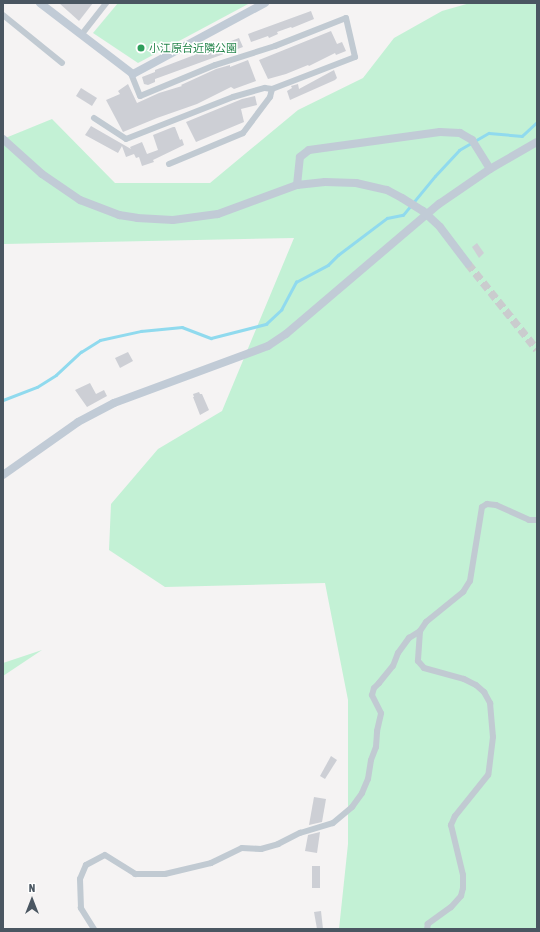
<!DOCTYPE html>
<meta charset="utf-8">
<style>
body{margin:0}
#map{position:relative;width:540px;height:932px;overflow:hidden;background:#f5f3f3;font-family:"Asap Condensed","Noto Sans JP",sans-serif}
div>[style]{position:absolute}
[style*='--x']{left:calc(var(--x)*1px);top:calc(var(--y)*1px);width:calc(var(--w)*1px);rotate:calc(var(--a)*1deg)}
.green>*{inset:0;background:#c3f1d5}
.stream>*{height:2.5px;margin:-1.25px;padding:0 1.25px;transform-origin:1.25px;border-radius:1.25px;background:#90daee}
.building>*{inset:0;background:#cdcfd5}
.secondary-tunnel>*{height:8px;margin-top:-4px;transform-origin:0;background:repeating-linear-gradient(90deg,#caccce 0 8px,transparent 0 12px)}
.street>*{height:6px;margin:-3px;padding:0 3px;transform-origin:3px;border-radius:3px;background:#c1cad2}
.secondary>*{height:8px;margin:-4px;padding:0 4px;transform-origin:4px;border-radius:4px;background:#c1cbd6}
.secondary-bridge>*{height:8px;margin:-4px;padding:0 4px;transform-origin:4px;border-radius:4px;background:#c1cbd6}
.dots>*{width:11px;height:11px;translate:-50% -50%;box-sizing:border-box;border:2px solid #fff;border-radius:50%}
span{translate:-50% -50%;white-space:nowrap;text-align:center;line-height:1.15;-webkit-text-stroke:3px #fff;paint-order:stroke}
.leisure-label{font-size:11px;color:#27864d}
.left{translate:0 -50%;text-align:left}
.frame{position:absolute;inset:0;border:4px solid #4a5661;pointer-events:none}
.north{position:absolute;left:12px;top:880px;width:40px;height:40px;-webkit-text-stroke:3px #fff;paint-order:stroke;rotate:0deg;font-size:11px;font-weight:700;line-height:16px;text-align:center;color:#4a5661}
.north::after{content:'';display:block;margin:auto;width:14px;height:18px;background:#4a5661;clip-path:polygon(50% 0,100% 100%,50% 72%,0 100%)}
</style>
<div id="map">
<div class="green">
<div style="clip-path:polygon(118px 3px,250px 3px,138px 63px,93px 33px)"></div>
<div style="clip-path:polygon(470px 3px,537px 3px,537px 929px,339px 929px,348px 844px,348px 700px,325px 583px,165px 587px,109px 550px,111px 504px,158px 449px,222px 411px,294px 238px,4px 244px,3px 139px,52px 119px,115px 183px,210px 183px,298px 110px,363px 78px,394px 38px,442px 11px)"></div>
<div style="clip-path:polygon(42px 650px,3px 676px,3px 663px)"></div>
</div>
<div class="stream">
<div style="--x:3;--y:400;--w:36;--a:-21"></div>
<div style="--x:37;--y:387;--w:22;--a:-32"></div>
<div style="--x:56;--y:375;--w:34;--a:-43"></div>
<div style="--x:81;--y:352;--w:22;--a:-32"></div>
<div style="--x:100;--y:340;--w:42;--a:-12.4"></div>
<div style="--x:141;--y:331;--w:41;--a:-5.6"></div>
<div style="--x:182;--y:327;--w:31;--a:21"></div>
<div style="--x:211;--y:338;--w:57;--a:-14.3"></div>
<div style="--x:266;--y:324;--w:21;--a:-43"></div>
<div style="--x:281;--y:310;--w:32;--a:-62"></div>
<div style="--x:296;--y:282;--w:36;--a:-28"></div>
<div style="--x:328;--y:265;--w:14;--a:-45"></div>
<div style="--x:338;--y:255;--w:61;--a:-37.1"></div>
<div style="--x:387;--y:218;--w:16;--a:-11"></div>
<div style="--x:403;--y:215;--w:50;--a:-50.6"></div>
<div style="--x:435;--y:176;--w:35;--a:-47"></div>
<div style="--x:459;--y:150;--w:34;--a:-30"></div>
<div style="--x:489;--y:133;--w:33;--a:5"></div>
<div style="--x:522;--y:136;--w:21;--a:-43"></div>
</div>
<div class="building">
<div style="clip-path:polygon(59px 3px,93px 3px,79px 21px)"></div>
<div style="clip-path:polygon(311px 11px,314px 19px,292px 28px,291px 27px,277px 32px,278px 34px,269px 38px,268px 36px,251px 42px,248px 34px)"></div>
<div style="clip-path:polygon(331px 31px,337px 44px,342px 42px,346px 51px,336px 55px,335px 53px,309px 66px,308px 65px,286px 74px,268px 79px,259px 60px)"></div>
<div style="clip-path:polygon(239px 38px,243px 47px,155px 79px,155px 82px,148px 85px,144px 84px,142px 77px,155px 72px,155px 70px)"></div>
<div style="clip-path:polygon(248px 60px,256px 81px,234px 89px,231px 87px,197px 104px,157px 118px,123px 132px,106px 100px,120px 94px,118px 91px,128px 84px,137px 103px,159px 93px,182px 86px,181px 85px,216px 69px,230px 65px,230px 67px)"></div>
<div style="clip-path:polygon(334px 70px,337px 78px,335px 80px,290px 100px,287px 91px,292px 88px,291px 86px,298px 84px,299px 89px)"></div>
<div style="clip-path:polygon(81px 88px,97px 98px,92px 106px,76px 96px)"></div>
<div style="clip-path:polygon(255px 96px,257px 105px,241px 109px,244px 122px,196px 142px,186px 122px,242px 99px)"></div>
<div style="clip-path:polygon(91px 126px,131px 149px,130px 147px,142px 142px,147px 154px,158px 150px,153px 135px,173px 127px,175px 127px,180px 140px,182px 139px,184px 145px,153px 160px,154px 162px,142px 166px,139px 157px,136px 158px,134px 154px,126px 157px,122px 146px,118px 153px,85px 135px)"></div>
<div style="clip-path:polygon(477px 243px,484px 253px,479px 258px,472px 247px)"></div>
<div style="clip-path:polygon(128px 352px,133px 361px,120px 368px,115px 358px)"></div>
<div style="clip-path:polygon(90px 383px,96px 394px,104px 390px,107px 396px,87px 407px,75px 390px)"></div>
<div style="clip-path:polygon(199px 392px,200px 394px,202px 394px,209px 410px,200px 415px,193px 397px,194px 397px,193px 394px)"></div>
<div style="clip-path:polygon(331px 756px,337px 760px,325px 779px,320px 776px)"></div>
<div style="clip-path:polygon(314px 797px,326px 799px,322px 822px,309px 825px)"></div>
<div style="clip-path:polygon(320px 832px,317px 853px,305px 851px,308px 835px)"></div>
<div style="clip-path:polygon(312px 866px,320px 866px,320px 888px,312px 888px)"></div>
<div style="clip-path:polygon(321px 911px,323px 929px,317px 929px,314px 912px)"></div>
</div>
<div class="secondary-tunnel">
<div style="--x:468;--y:264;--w:110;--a:51.3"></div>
</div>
<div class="street">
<div style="--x:3;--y:15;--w:76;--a:39.1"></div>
<div style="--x:82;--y:34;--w:39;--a:-52"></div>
<div style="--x:94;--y:118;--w:38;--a:33"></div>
<div style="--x:126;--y:139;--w:115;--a:-21.4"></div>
<div style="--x:233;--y:97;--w:33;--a:-16"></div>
<div style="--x:265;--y:88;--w:7;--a:8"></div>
<div style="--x:272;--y:89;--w:89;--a:-21.1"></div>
<div style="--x:355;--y:57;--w:40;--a:-103"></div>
<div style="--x:346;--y:18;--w:76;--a:158.5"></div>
<div style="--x:275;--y:46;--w:63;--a:162.4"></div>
<div style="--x:215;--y:65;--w:81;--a:157.5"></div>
<div style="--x:140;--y:96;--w:24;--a:-112"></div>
<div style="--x:169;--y:164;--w:80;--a:-22.7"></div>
<div style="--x:243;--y:133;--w:45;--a:-53.1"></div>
<div style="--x:270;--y:97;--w:8;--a:-76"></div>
<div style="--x:420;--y:631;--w:30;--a:94"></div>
<div style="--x:418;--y:661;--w:9;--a:49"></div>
<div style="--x:424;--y:668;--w:41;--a:15.4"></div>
<div style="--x:464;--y:679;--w:13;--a:27"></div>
<div style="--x:476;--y:685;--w:11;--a:41"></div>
<div style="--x:484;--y:692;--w:13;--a:61"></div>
<div style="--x:490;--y:703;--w:34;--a:85"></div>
<div style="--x:493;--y:737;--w:38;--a:97"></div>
<div style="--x:488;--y:775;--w:53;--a:128.8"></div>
<div style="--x:455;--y:816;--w:10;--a:114"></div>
<div style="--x:451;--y:825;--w:51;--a:76.5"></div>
<div style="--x:463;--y:875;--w:13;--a:90"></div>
<div style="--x:463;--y:888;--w:8;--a:104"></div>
<div style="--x:461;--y:896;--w:15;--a:132"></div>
<div style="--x:451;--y:907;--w:29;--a:144"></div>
<div style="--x:428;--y:924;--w:5;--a:101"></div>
<div style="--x:94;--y:929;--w:25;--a:-122"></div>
<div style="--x:81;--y:908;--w:29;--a:-92"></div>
<div style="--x:80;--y:879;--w:15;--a:-67"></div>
<div style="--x:86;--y:865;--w:21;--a:-28"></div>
<div style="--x:105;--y:855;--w:36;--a:32"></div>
<div style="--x:135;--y:874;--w:30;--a:0"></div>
<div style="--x:165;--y:874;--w:47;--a:-13.4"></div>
<div style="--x:211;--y:863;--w:34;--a:-26"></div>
<div style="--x:242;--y:848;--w:19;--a:3"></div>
<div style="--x:261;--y:849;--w:18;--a:-16"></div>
<div style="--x:278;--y:844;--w:25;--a:-27"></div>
<div style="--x:300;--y:833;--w:34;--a:-17"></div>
<div style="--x:333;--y:823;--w:25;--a:-40"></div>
<div style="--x:352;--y:807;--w:17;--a:-54"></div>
<div style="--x:362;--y:793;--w:15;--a:-67"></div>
<div style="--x:368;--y:779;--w:19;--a:-81"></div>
<div style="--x:371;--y:760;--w:14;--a:-69"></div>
<div style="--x:376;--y:747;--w:16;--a:-86"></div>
<div style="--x:377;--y:731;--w:18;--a:-77"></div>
<div style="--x:381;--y:713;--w:20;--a:-117"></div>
<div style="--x:372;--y:695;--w:7;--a:-74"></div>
<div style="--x:374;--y:688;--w:7;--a:-45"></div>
<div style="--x:379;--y:683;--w:22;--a:-51"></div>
<div style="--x:393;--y:666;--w:14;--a:-69"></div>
<div style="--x:398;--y:653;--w:19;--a:-54"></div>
<div style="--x:409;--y:638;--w:13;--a:-32"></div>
<div style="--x:420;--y:631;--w:11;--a:-56"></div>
<div style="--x:426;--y:622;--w:48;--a:-39"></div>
<div style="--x:463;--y:592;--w:13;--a:-58"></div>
<div style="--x:470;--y:581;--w:75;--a:-80.8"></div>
<div style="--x:482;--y:507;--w:6;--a:-31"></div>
<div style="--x:487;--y:504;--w:9;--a:6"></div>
<div style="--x:496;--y:505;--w:36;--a:24"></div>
<div style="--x:529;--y:520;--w:8;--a:0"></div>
</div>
<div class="secondary">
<div style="--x:40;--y:3;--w:117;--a:37.4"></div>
<div style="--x:133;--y:74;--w:150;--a:-28.3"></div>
<div style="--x:3;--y:139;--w:52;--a:41.9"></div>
<div style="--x:42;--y:174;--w:46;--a:34.4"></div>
<div style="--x:80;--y:200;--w:42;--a:21"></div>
<div style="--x:119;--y:215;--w:18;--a:9"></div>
<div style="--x:137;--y:218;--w:36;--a:3"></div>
<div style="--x:173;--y:220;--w:45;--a:-7.6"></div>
<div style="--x:218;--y:214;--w:84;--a:-20.2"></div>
<div style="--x:297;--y:185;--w:28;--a:-6"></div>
<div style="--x:297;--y:185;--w:28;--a:-84"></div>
<div style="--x:300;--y:157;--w:11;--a:-38"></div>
<div style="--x:309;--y:150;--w:132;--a:-7.8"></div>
<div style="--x:440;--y:132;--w:20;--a:3"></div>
<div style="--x:460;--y:133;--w:14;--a:30"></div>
<div style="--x:472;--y:140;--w:34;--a:58"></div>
<div style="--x:3;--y:475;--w:92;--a:-35.2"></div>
<div style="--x:78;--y:422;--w:41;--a:-27.8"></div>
<div style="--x:114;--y:403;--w:164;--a:-20.3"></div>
<div style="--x:268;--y:346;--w:22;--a:-34"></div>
<div style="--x:286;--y:334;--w:201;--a:-40.4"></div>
<div style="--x:439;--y:204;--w:62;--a:-34.5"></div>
<div style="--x:490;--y:169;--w:54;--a:-29.9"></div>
</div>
<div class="secondary-bridge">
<div style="--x:325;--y:182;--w:31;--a:2"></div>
<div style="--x:356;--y:183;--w:32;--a:13"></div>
<div style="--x:387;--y:190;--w:17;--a:28"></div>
<div style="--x:402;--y:198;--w:25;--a:32"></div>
<div style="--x:423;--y:211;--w:23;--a:43"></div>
<div style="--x:440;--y:227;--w:46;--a:52.9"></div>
</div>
<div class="dots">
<div style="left:141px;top:48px;background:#2e9e5b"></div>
</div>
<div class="leisure-label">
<span class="left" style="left:149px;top:48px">小江原台近隣公園</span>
</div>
<div class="frame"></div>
<div class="north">N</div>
</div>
